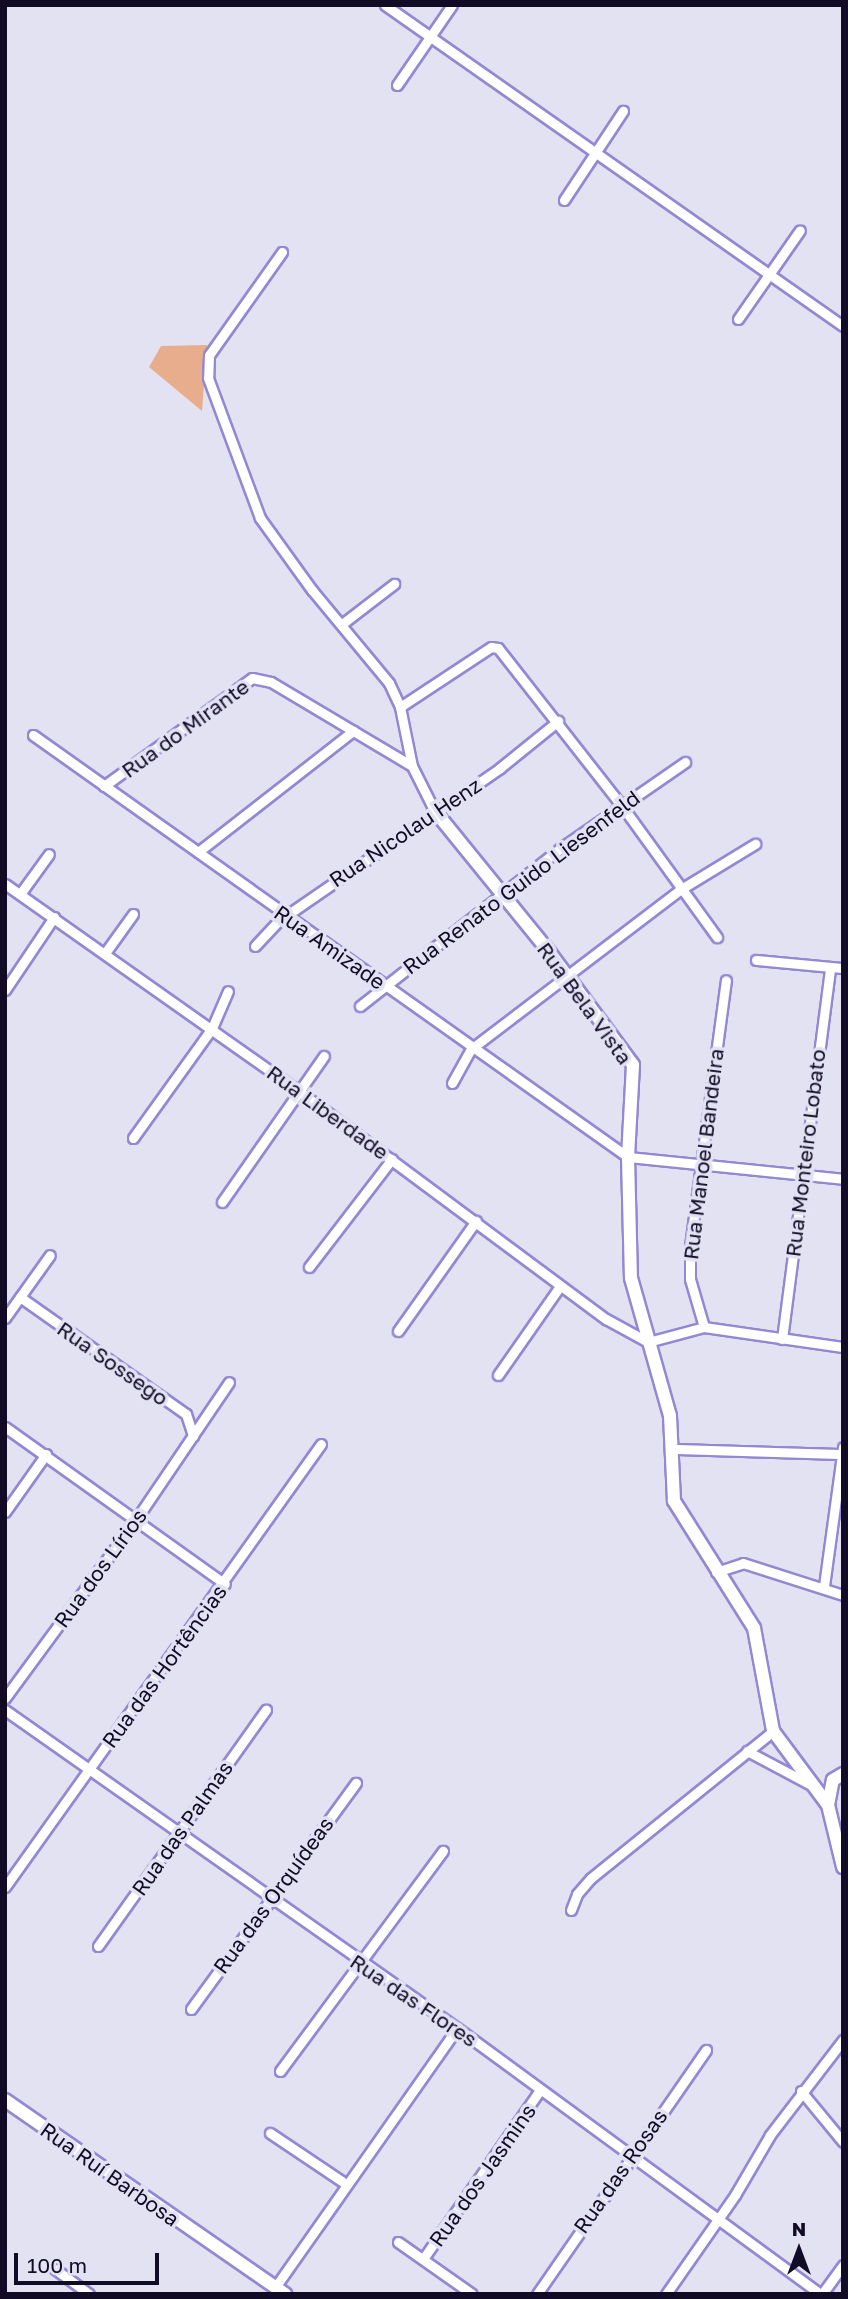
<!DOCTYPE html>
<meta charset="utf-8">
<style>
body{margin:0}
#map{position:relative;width:848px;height:2299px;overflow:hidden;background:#e3e2f2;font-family:"Golos Text",sans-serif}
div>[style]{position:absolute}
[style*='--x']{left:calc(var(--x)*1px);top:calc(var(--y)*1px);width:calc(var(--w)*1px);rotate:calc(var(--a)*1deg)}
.green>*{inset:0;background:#e8ad8c}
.roads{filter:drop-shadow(2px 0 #9488d3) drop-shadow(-2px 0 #9488d3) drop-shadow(0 2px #9488d3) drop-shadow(0 -2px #9488d3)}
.street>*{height:9px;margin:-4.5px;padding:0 4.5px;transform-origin:4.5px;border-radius:4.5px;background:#fff}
.secondary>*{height:12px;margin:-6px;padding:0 6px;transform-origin:6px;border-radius:6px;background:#fff}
span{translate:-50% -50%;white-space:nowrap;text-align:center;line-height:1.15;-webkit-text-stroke:7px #e3e2f2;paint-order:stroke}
.street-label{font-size:21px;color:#110b26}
.frame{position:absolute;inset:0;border:7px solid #110b26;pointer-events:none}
.north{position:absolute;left:764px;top:2215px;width:70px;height:70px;-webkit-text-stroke:5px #e3e2f2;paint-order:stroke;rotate:0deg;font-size:19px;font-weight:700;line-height:28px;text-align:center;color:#110b26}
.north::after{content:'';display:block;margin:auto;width:24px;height:32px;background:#110b26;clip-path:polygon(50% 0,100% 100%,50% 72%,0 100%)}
.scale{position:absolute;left:14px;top:2253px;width:145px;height:32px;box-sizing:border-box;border:4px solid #110b26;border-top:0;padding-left:9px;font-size:21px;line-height:24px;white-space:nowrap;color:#110b26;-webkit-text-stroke:5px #e3e2f2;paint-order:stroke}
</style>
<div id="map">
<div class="green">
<div style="clip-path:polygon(207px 345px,202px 411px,149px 367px,161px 346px)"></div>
</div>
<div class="roads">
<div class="street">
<div style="--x:385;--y:5;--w:559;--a:35.03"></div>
<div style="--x:397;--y:85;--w:97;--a:-55.5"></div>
<div style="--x:564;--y:200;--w:107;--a:-56.5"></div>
<div style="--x:282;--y:252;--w:126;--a:125.3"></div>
<div style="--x:209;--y:355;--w:23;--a:92"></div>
<div style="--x:208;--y:378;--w:149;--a:69.6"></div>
<div style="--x:260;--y:518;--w:89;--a:54.2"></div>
<div style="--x:312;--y:590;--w:121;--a:50.4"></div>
<div style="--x:389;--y:683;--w:26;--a:65"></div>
<div style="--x:400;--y:707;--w:60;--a:78.5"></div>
<div style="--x:412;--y:766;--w:49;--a:63.4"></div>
<div style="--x:738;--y:319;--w:108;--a:-55.1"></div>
<div style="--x:342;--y:624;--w:66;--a:-37.6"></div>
<div style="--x:400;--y:707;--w:109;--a:-33.4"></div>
<div style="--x:491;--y:647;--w:7;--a:8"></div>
<div style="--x:498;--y:648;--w:201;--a:51.9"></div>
<div style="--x:622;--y:806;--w:162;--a:54.1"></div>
<div style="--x:33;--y:735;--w:729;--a:35.35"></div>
<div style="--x:628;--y:1157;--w:216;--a:5.8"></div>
<div style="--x:104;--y:786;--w:183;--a:-36.1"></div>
<div style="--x:252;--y:678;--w:19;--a:12"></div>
<div style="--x:271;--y:682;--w:164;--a:30.8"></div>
<div style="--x:198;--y:852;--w:197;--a:-38"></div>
<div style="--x:5;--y:884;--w:361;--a:35.2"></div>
<div style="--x:300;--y:1092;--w:381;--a:36.6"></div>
<div style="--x:606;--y:1319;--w:48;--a:28.7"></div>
<div style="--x:648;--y:1342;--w:58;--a:-15"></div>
<div style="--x:704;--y:1327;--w:140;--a:8.2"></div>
<div style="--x:20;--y:894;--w:49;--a:-54.1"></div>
<div style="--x:255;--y:946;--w:33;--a:-47"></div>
<div style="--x:277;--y:922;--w:271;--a:-34.6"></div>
<div style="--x:500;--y:768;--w:75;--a:-39"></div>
<div style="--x:105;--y:953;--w:48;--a:-54.3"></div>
<div style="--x:756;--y:960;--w:87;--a:5.3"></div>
<div style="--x:5;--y:990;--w:88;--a:-56.1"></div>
<div style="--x:360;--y:1006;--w:256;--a:-38.2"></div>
<div style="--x:561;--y:848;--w:151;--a:-34.7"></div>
<div style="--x:452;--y:1083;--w:39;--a:-61"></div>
<div style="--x:471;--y:1049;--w:264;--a:-37.3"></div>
<div style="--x:681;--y:889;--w:87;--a:-31.3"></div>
<div style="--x:133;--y:1138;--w:135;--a:-54.3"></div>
<div style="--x:212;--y:1028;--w:40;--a:-66.6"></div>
<div style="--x:222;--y:1202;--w:178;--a:-55.1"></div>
<div style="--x:309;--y:1267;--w:136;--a:-52.5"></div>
<div style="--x:20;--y:1297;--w:203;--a:35.2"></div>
<div style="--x:186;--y:1414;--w:23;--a:72"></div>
<div style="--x:5;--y:1318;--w:77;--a:-54.5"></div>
<div style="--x:704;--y:1327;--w:50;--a:-106.3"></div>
<div style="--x:690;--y:1279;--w:33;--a:-90"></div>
<div style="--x:690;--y:1246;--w:268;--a:-82.3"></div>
<div style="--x:398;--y:1331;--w:135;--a:-54.7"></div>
<div style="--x:782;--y:1339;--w:375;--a:-82.6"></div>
<div style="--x:498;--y:1375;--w:108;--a:-55.1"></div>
<div style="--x:5;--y:1427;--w:270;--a:35.5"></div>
<div style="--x:673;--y:1449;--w:170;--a:1.7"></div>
<div style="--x:5;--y:1512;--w:71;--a:-54.7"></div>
<div style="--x:716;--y:1572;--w:28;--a:-18"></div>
<div style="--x:743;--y:1563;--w:105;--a:17.7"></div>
<div style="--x:824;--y:1586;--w:140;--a:-82.2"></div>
<div style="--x:5;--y:1698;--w:223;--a:-53.7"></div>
<div style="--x:137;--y:1518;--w:164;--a:-55.9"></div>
<div style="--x:5;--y:1710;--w:553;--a:35.13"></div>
<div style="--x:457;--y:2028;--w:450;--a:36.2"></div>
<div style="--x:747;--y:1751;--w:75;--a:27.9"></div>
<div style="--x:5;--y:1887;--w:544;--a:-54.5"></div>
<div style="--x:571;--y:1910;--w:17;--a:-69"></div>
<div style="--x:577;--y:1894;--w:21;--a:-49"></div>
<div style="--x:591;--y:1878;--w:234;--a:-38.9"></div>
<div style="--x:98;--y:1946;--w:290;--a:-54.6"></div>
<div style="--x:191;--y:2009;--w:280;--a:-53.9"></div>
<div style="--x:280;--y:2071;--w:274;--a:-53.5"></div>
<div style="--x:801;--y:2091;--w:66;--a:50.5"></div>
<div style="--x:270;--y:2133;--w:92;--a:33.9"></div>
<div style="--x:398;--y:2242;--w:90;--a:35.1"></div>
<div style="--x:423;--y:2259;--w:206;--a:-55.3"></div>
<div style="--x:55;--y:2269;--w:42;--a:36.3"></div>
<div style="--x:276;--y:2286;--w:315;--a:-54.9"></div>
<div style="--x:537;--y:2294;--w:297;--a:-55.3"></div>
<div style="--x:666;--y:2294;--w:121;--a:-55.1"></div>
<div style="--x:735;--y:2195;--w:69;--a:-59.7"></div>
<div style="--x:770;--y:2135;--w:120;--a:-52.5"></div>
<div style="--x:822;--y:2294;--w:36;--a:-54"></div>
</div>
<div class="secondary">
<div style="--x:434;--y:810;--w:179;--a:50.9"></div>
<div style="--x:547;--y:949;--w:144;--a:53.4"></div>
<div style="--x:633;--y:1065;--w:92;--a:93.1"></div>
<div style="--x:628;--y:1157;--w:121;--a:88.6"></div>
<div style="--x:631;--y:1278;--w:143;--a:74.2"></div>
<div style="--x:670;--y:1416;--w:85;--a:87.3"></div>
<div style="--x:674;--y:1501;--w:150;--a:57.8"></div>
<div style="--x:754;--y:1628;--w:105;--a:79.5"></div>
<div style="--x:773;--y:1731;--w:92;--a:53.4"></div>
<div style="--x:828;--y:1805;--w:64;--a:76.4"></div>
<div style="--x:828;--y:1805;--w:25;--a:-79"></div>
<div style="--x:833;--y:1780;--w:12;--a:-31"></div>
<div style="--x:5;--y:2100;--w:341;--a:34.7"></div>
</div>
</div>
<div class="street-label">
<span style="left:185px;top:728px;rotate:-36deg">Rua do Mirante</span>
<span style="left:405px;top:832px;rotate:-34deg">Rua Nicolau Henz</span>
<span style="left:521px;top:882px;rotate:-37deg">Rua Renato Guido Liesenfeld</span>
<span style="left:330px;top:947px;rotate:35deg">Rua Amizade</span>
<span style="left:585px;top:1003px;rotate:54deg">Rua Bela Vista</span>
<span style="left:328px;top:1112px;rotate:36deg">Rua Liberdade</span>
<span style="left:805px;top:1153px;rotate:-83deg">Rua Monteiro Lobato</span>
<span style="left:703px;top:1154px;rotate:-83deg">Rua Manoel Bandeira</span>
<span style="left:113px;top:1363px;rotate:35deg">Rua Sossego</span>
<span style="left:100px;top:1568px;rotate:-54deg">Rua dos Lírios</span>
<span style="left:164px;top:1666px;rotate:-54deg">Rua das Hortências</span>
<span style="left:182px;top:1828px;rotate:-55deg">Rua das Palmas</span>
<span style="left:273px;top:1895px;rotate:-54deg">Rua das Orquídeas</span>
<span style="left:414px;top:2000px;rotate:34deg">Rua das Flores</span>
<span style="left:620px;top:2171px;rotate:-55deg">Rua das Rosas</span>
<span style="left:110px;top:2174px;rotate:35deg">Rua Ruí Barbosa</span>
<span style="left:482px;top:2175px;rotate:-55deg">Rua dos Jasmins</span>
</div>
<div class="frame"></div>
<div class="north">N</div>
<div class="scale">100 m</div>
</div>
